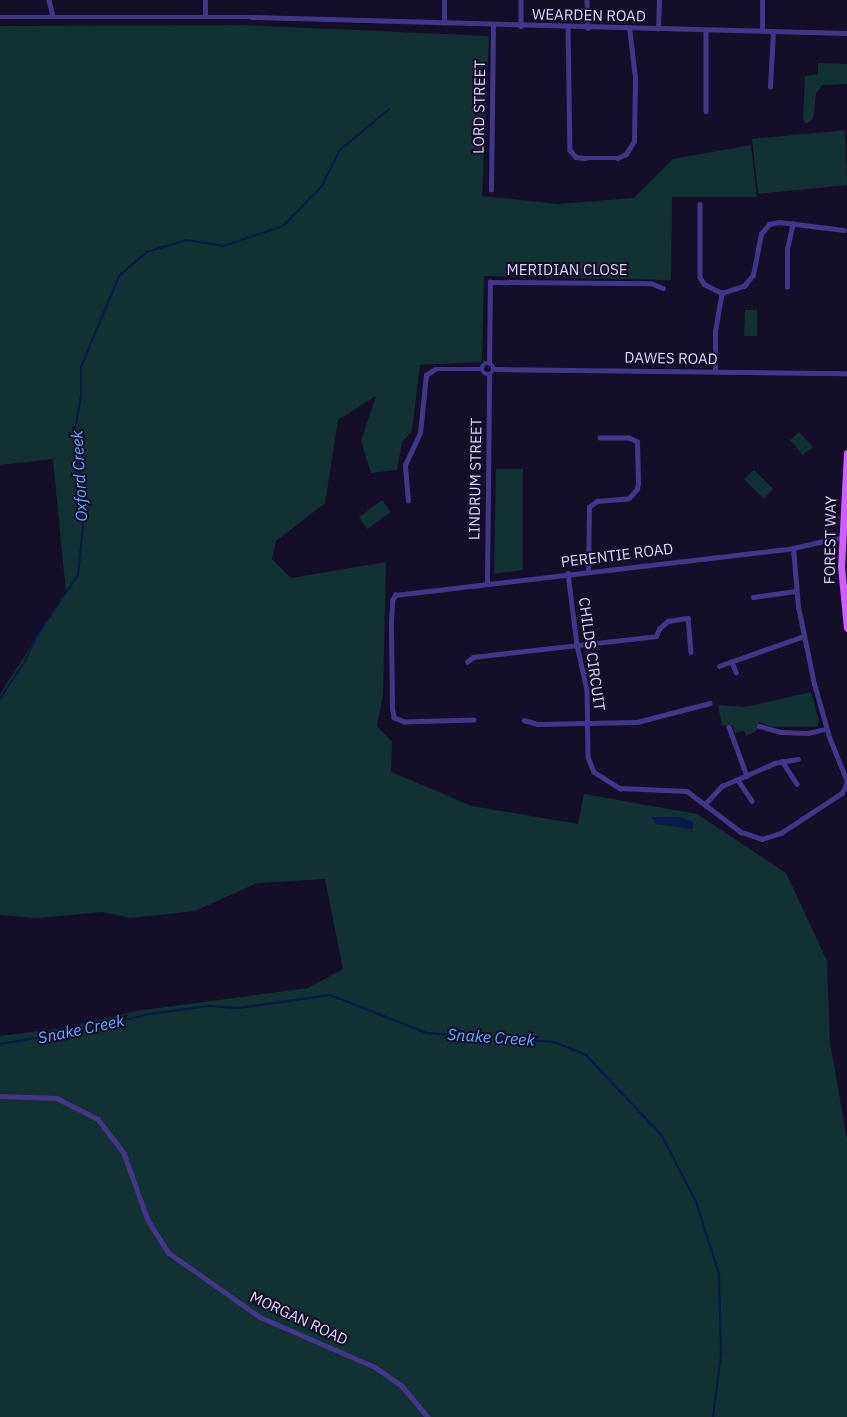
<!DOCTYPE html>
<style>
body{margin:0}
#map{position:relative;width:847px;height:1417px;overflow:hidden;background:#150e29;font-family:"IBM Plex Sans",sans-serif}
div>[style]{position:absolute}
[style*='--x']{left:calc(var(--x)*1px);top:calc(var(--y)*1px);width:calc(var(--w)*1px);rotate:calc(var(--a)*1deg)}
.green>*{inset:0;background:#113133}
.water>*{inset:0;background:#071a49}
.stream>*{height:2px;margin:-1px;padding:0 1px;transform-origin:1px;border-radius:1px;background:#071a49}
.minor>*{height:4.5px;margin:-2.25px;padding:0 2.25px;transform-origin:2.25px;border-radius:2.25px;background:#41378a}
.minor>.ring{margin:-2.25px;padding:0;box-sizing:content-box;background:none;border:4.5px solid #41378a;border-radius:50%}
.primary>*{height:7px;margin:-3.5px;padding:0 3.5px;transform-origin:3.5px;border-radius:3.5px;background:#d05dff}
span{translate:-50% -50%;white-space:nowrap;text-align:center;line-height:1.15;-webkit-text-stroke:4px #150e29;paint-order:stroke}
.street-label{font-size:15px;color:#ded6ff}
.water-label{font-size:16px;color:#64aaff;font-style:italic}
</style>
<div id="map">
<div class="green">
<div style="clip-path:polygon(242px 25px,489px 36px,482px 196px,558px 204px,634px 198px,673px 159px,751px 145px,757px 197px,672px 197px,671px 280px,484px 276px,482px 362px,420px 365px,412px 431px,402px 442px,397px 470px,371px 473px,361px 441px,376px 396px,338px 420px,325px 503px,276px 541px,272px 559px,291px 578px,386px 562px,383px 695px,377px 726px,392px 742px,391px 772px,472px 806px,578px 824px,584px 794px,697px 814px,786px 873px,827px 961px,830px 1043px,847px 1139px,847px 1417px,0 1417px,0 1036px,64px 1028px,136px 1011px,308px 988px,343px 969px,325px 879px,257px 883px,195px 911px,130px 918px,102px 912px,37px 918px,0 915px,0 694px,66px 593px,53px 459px,0 465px,0 26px)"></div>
<div style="clip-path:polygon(818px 63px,847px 64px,847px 84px,822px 85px,816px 94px,813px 119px,806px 124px,803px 119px,805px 76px,818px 74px)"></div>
<div style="clip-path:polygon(845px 130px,847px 185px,758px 194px,752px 139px)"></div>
<div style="clip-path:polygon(745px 310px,757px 310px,757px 336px,744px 336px)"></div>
<div style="clip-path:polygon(799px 432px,813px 447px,803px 455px,790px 440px)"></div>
<div style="clip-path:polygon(496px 469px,523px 469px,523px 570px,494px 574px)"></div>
<div style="clip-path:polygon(754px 470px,773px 489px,764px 499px,744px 479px)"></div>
<div style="clip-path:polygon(382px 500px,391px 512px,367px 529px,359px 517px)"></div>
<div style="clip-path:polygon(811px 692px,819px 721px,817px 727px,772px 727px,759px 722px,757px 731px,746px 736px,744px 731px,735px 733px,732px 725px,722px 726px,718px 705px,745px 707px)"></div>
</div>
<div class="water">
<div style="clip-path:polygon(652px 817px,679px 817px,693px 822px,693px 829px,656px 824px)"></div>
</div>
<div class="stream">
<div style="--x:0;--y:699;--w:45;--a:-56.7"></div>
<div style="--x:25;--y:661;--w:26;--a:-65"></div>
<div style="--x:36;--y:637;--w:75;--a:-55.9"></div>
<div style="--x:78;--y:575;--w:50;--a:-84.3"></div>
<div style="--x:83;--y:525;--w:90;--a:-95.7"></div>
<div style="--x:74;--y:435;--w:39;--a:-80"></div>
<div style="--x:81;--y:397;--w:30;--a:-90"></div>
<div style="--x:81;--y:367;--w:99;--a:-67.3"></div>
<div style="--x:119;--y:276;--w:37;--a:-41"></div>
<div style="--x:147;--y:252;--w:41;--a:-17.1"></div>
<div style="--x:186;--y:240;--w:37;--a:9"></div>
<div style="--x:223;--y:246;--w:63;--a:-18.4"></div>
<div style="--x:283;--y:226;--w:54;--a:-45.7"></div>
<div style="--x:321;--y:187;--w:42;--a:-62.8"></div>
<div style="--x:340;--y:150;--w:64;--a:-39.9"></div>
<div style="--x:0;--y:1044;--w:87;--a:-9.2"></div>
<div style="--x:86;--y:1030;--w:65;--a:-14.3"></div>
<div style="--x:149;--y:1014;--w:61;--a:-7.6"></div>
<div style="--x:209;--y:1006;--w:30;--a:4"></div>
<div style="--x:239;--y:1008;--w:92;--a:-8.1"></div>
<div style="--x:330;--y:995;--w:104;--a:21.4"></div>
<div style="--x:427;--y:1033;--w:127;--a:4.1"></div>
<div style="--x:554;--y:1042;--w:35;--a:22"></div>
<div style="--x:586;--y:1055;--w:111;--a:46.8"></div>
<div style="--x:662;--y:1136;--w:74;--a:62.7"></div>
<div style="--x:696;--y:1202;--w:76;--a:72.3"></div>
<div style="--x:719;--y:1274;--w:81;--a:88.6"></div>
<div style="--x:721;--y:1355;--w:63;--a:97.4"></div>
</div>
<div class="minor">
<div style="--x:49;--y:0;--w:16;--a:76"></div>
<div style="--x:521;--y:0;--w:26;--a:90"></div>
<div style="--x:587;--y:0;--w:28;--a:88"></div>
<div style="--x:205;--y:16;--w:16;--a:-90"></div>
<div style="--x:0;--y:17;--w:251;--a:0"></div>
<div style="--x:251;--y:17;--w:596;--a:1.54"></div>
<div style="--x:444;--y:23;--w:23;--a:-90"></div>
<div style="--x:568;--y:27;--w:123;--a:89.1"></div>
<div style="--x:570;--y:150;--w:9;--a:49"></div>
<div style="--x:576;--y:157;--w:9;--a:6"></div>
<div style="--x:585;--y:158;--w:32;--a:0"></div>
<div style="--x:617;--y:158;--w:10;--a:-24"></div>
<div style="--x:626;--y:154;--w:15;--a:-58"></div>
<div style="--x:634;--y:141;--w:63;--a:-89.1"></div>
<div style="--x:635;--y:78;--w:50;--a:-96.8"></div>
<div style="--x:658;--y:29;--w:29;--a:-88"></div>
<div style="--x:706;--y:30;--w:81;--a:90"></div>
<div style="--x:762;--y:31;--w:31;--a:-90"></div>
<div style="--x:770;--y:87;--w:55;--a:-86.9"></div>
<div style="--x:491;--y:190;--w:165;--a:-89.3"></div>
<div style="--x:700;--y:204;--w:73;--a:90"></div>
<div style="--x:700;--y:277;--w:8;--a:60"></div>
<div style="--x:704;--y:284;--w:20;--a:27"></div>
<div style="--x:722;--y:293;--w:23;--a:-18"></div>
<div style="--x:744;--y:286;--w:14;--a:-51"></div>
<div style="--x:753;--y:275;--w:42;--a:-79"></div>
<div style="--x:761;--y:234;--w:13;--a:-51"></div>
<div style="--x:769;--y:224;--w:10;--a:-11"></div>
<div style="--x:779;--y:222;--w:65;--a:7"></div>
<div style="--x:787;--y:287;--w:38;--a:-90"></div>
<div style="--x:787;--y:249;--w:26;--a:-77"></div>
<div class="ring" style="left:482px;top:363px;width:7.5px;height:7.5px"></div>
<div style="--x:489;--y:363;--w:81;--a:-89.3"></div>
<div style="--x:490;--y:282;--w:161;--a:0.4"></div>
<div style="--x:651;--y:283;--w:13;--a:23"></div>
<div style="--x:495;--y:369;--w:352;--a:0.7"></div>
<div style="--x:715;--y:371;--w:40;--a:-90"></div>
<div style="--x:715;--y:331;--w:39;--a:-80"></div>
<div style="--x:408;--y:501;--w:36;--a:-95"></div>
<div style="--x:405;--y:465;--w:35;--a:-65"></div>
<div style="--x:420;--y:433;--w:58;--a:-84.1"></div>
<div style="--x:426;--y:375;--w:11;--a:-34"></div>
<div style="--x:435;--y:369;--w:47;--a:0"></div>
<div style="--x:588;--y:571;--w:64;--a:-89.1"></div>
<div style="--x:589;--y:507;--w:10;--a:-37"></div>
<div style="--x:597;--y:501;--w:32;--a:-5"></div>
<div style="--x:629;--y:498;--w:12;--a:-48"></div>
<div style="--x:637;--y:489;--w:6;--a:-81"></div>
<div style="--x:638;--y:483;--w:41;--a:-91.4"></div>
<div style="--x:637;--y:442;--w:9;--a:-153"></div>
<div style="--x:629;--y:438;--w:29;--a:180"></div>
<div style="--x:568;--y:573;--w:73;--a:82.9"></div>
<div style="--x:577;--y:645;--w:46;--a:77.5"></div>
<div style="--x:587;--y:690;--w:67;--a:89.1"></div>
<div style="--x:588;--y:757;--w:16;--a:68"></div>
<div style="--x:594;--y:772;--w:31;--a:32"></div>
<div style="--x:620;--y:788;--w:67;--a:2.6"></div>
<div style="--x:687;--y:791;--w:68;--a:37.2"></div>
<div style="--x:741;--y:832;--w:22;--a:18"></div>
<div style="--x:762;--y:839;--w:20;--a:-18"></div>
<div style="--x:781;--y:833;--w:73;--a:-33.3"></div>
<div style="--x:842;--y:793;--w:12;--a:-66"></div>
<div style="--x:847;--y:782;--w:48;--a:-111.8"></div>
<div style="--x:829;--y:737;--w:55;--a:-105.8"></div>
<div style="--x:814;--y:684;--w:79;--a:-101.7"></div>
<div style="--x:798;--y:607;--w:59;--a:-94.8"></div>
<div style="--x:487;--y:582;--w:206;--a:-89.4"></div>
<div style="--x:753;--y:597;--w:43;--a:-7.9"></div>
<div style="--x:467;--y:662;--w:8;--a:-40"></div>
<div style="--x:473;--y:657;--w:184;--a:-6.5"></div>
<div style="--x:656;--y:636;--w:8;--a:-67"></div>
<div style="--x:659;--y:629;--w:12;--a:-42"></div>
<div style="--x:668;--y:621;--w:20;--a:-9"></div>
<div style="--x:688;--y:618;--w:34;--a:85"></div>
<div style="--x:732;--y:662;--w:11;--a:68"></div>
<div style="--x:719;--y:666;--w:90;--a:-19.4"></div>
<div style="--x:474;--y:720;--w:70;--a:178.4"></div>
<div style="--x:404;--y:722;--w:11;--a:-158"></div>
<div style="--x:394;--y:718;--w:9;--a:-103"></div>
<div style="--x:392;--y:709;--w:86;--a:-90.7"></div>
<div style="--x:391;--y:623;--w:22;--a:-87"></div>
<div style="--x:392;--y:601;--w:7;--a:-63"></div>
<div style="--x:395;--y:595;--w:401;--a:-6.7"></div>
<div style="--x:793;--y:548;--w:50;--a:-12.7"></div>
<div style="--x:524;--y:720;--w:14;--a:17"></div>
<div style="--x:537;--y:724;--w:100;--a:-1.1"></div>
<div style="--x:637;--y:722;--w:75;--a:-14.6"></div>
<div style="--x:759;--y:726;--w:23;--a:15"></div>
<div style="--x:781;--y:732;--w:27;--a:2"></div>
<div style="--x:808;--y:733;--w:18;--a:-13"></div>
<div style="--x:729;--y:727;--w:52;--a:69.8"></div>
<div style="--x:782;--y:761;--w:27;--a:57"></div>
<div style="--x:738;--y:780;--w:25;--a:56"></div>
<div style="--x:705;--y:804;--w:25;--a:-47"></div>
<div style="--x:722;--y:786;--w:58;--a:-23.5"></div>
<div style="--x:775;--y:763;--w:23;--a:-10"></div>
<div style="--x:0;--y:1096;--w:57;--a:2"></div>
<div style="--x:57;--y:1098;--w:46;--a:27.1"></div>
<div style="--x:98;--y:1119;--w:43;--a:52.6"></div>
<div style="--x:124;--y:1153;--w:71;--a:70.3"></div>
<div style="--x:148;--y:1220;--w:39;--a:58"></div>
<div style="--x:169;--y:1253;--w:111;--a:35.1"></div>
<div style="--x:260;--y:1317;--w:125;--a:23.5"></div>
<div style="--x:375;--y:1367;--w:33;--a:35"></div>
<div style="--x:402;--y:1386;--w:40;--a:50"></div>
</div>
<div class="primary">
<div style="--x:847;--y:453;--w:113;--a:93"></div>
<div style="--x:841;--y:566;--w:62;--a:84.5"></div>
</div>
<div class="street-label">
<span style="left:589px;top:15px;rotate:1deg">WEARDEN ROAD</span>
<span style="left:479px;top:107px;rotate:-89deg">LORD STREET</span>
<span style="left:567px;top:270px">MERIDIAN CLOSE</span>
<span style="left:671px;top:358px;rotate:1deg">DAWES ROAD</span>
<span style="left:475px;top:479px;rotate:-89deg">LINDRUM STREET</span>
<span style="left:830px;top:540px;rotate:-89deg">FOREST WAY</span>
<span style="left:617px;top:555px;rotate:-7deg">PERENTIE ROAD</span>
<span style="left:592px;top:654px;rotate:82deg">CHILDS CIRCUIT</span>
<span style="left:299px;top:1318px;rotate:25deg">MORGAN ROAD</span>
</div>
<div class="water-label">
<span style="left:79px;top:476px;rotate:-93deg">Oxford Creek</span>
<span style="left:81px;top:1029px;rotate:-12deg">Snake Creek</span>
<span style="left:491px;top:1037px;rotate:4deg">Snake Creek</span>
</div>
</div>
